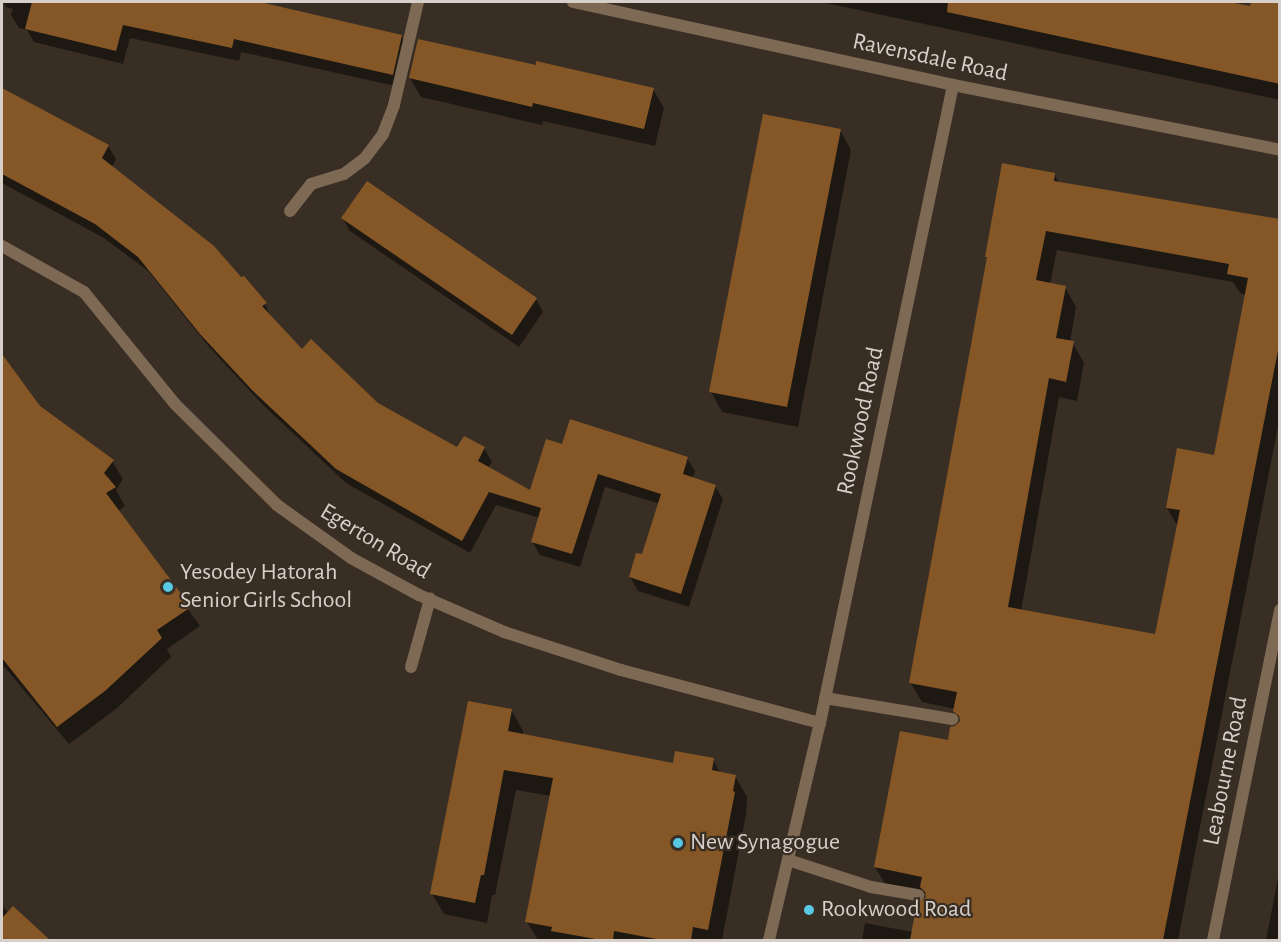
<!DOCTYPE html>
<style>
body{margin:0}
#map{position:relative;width:1281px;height:942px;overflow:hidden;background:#392e24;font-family:"Alegreya Sans",sans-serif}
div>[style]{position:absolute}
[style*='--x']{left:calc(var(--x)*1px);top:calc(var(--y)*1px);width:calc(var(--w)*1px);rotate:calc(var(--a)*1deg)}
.shadow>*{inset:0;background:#0007}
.building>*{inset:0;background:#865726}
.service>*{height:12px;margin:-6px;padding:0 6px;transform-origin:6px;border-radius:6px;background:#7e6955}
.minor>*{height:12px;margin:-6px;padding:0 6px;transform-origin:6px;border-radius:6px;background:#7e6955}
.dots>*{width:16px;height:16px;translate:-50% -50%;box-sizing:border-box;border:3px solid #392e24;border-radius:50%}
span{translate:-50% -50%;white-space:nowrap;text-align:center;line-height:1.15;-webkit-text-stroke:4.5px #392e24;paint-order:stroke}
.street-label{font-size:24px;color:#d7d0ca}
.poi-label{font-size:24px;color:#d7d0ca}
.left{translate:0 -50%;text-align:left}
.frame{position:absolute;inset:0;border:3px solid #d7d0ca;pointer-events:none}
</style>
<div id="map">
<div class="shadow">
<div style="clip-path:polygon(3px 2px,259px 2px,401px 36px,409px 50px,400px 87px,241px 52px,239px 61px,130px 38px,123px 64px,34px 42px,27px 30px,19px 28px,11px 15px,13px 9px,6px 7px)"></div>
<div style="clip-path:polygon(821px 2px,1222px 2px,1251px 7px,1252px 2px,1280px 2px,1280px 100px)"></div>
<div style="clip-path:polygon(537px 67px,653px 89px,664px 108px,655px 146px,543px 121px,542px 125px,421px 97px,410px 78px)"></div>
<div style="clip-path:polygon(2px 90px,108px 146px,116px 159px,112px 167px,265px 304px,271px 318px,302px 351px,377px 404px,458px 449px,484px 448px,492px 462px,488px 468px,531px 492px,562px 446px,687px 458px,695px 471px,692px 479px,715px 486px,723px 499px,689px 607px,638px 591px,630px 577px,643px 556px,660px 504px,605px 487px,580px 567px,540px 555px,532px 541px,540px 518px,496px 505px,470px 553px,346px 483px,262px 404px,210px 348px,148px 271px,104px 238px,2px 183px)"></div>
<div style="clip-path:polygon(840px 130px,851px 150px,798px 427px,722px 412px,711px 392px)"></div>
<div style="clip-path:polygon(evenodd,1054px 174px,1060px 184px,1280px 221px,1280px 416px,1178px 940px,862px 940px,865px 923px,913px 932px,928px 898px,926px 894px,887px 887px,875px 867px,961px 722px,955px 709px,922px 702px,910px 682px,988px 260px,986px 256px,1054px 174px,1057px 250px,1233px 282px,1240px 293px,1246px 295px,1215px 457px,1167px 508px,1178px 527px,1157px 636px,1021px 611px,1059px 397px,1077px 401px,1084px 363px,1073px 343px,1070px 342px,1076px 307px,1065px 287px,1050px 284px,1057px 250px)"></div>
<div style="clip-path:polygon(367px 183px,536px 299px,543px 312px,519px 347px,350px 231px,343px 219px)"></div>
<div style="clip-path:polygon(2px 357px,39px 407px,112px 461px,123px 479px,116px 490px,125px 506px,118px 511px,200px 626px,167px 649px,171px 657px,116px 709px,69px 744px,2px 664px)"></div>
<div style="clip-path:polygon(512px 711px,523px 731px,523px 735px,674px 765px,713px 760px,721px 774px,735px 776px,747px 797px,746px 814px,722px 940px,538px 940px,527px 922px,551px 796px,516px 790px,495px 895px,492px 895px,487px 923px,444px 914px,432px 894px)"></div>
<div style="clip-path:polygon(1280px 867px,1280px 940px,1266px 940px)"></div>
<div style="clip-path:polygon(2px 906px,9px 913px,13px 908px,48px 940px,2px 940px)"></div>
</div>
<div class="building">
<div style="clip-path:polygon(32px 2px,260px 2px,402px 35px,393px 75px,234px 39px,232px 48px,123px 25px,116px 51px,25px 29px)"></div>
<div style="clip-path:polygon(948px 2px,1229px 2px,1250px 6px,1251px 2px,1280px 2px,1280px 84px,947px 12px)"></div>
<div style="clip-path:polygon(418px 39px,536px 65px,536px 61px,654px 88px,644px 129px,533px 103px,532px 107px,409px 78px)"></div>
<div style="clip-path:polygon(2px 88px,109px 145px,102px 158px,214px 246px,241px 277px,244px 276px,267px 303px,262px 306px,302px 349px,311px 339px,378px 403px,457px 447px,464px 436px,485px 447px,478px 461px,530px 490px,546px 439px,562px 444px,570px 419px,688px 457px,683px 474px,716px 485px,681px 594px,629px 577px,636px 553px,642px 554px,661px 494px,598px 474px,572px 554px,531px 542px,541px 508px,489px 492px,462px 541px,336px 469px,252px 390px,200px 334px,138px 257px,95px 224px,2px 174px)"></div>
<div style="clip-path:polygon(763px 114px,841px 129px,787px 407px,709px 392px)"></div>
<div style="clip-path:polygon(evenodd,1002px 163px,1055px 173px,1054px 181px,1280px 219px,1280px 340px,1163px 940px,910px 940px,917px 903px,926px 897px,925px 892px,920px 887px,922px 877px,874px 867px,900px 731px,948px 740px,950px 727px,955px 726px,960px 721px,959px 716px,953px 711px,957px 692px,909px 683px,987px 257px,985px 257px,1002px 163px,1046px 231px,1229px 264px,1227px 274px,1248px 278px,1214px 455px,1177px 448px,1166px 508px,1180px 510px,1155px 634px,1008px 607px,1049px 378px,1066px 382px,1074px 341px,1056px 338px,1066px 286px,1036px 280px,1046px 231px)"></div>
<div style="clip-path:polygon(367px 181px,537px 298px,512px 335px,341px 218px)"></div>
<div style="clip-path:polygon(2px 354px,40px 406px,114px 460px,104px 473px,116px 487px,106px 493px,191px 607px,157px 630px,162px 638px,105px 691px,57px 727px,2px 658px)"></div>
<div style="clip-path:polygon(468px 701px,512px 709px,508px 731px,673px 763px,675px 751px,714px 758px,712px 770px,736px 775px,733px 791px,735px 792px,708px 930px,693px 927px,691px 940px,662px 940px,614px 931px,613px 940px,601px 940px,551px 931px,552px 927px,525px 922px,553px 778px,504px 770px,484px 875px,481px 875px,475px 903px,430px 894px)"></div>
<div style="clip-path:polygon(13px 906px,50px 940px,2px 940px,2px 918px)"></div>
</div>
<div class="service">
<div style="--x:290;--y:211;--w:34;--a:-52"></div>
<div style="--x:311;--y:184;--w:34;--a:-17"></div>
<div style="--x:344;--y:174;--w:26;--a:-37"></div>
<div style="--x:365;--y:158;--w:30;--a:-53"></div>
<div style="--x:383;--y:134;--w:31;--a:-69"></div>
<div style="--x:394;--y:105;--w:106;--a:-76.9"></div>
<div style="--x:411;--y:667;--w:71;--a:-74.4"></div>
<div style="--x:825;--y:698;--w:129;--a:9.4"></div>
<div style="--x:788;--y:860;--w:87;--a:18"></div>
<div style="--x:871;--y:887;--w:48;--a:9.7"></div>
</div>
<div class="minor">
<div style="--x:573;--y:2;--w:389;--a:12.3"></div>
<div style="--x:953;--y:85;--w:333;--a:11.2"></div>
<div style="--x:2;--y:246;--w:94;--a:29.3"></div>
<div style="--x:84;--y:292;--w:144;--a:50.9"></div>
<div style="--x:175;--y:404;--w:144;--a:44.7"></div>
<div style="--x:277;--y:505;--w:91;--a:35.6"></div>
<div style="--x:351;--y:558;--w:77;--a:28.6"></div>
<div style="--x:419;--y:595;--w:93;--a:23.5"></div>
<div style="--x:504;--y:632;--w:123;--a:18"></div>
<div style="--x:621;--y:670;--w:206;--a:14.9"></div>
<div style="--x:769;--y:940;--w:223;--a:-76.8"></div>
<div style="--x:820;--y:723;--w:652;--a:-78.22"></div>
<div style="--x:1213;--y:940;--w:337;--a:-78.5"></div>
</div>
<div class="dots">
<div style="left:168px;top:587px;background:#57c9e2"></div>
<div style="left:678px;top:843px;background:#57c9e2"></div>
<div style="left:809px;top:910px;background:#57c9e2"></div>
</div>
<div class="street-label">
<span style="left:930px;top:58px;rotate:12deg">Ravensdale Road</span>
<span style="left:861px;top:421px;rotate:-78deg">Rookwood Road</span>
<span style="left:375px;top:542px;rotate:31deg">Egerton Road</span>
<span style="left:1226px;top:771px;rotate:-79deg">Leabourne Road</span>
</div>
<div class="poi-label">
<span class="left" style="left:180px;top:587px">Yesodey Hatorah<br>Senior Girls School</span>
<span class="left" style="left:690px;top:843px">New Synagogue</span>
<span class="left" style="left:821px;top:910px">Rookwood Road</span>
</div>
<div class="frame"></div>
</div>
